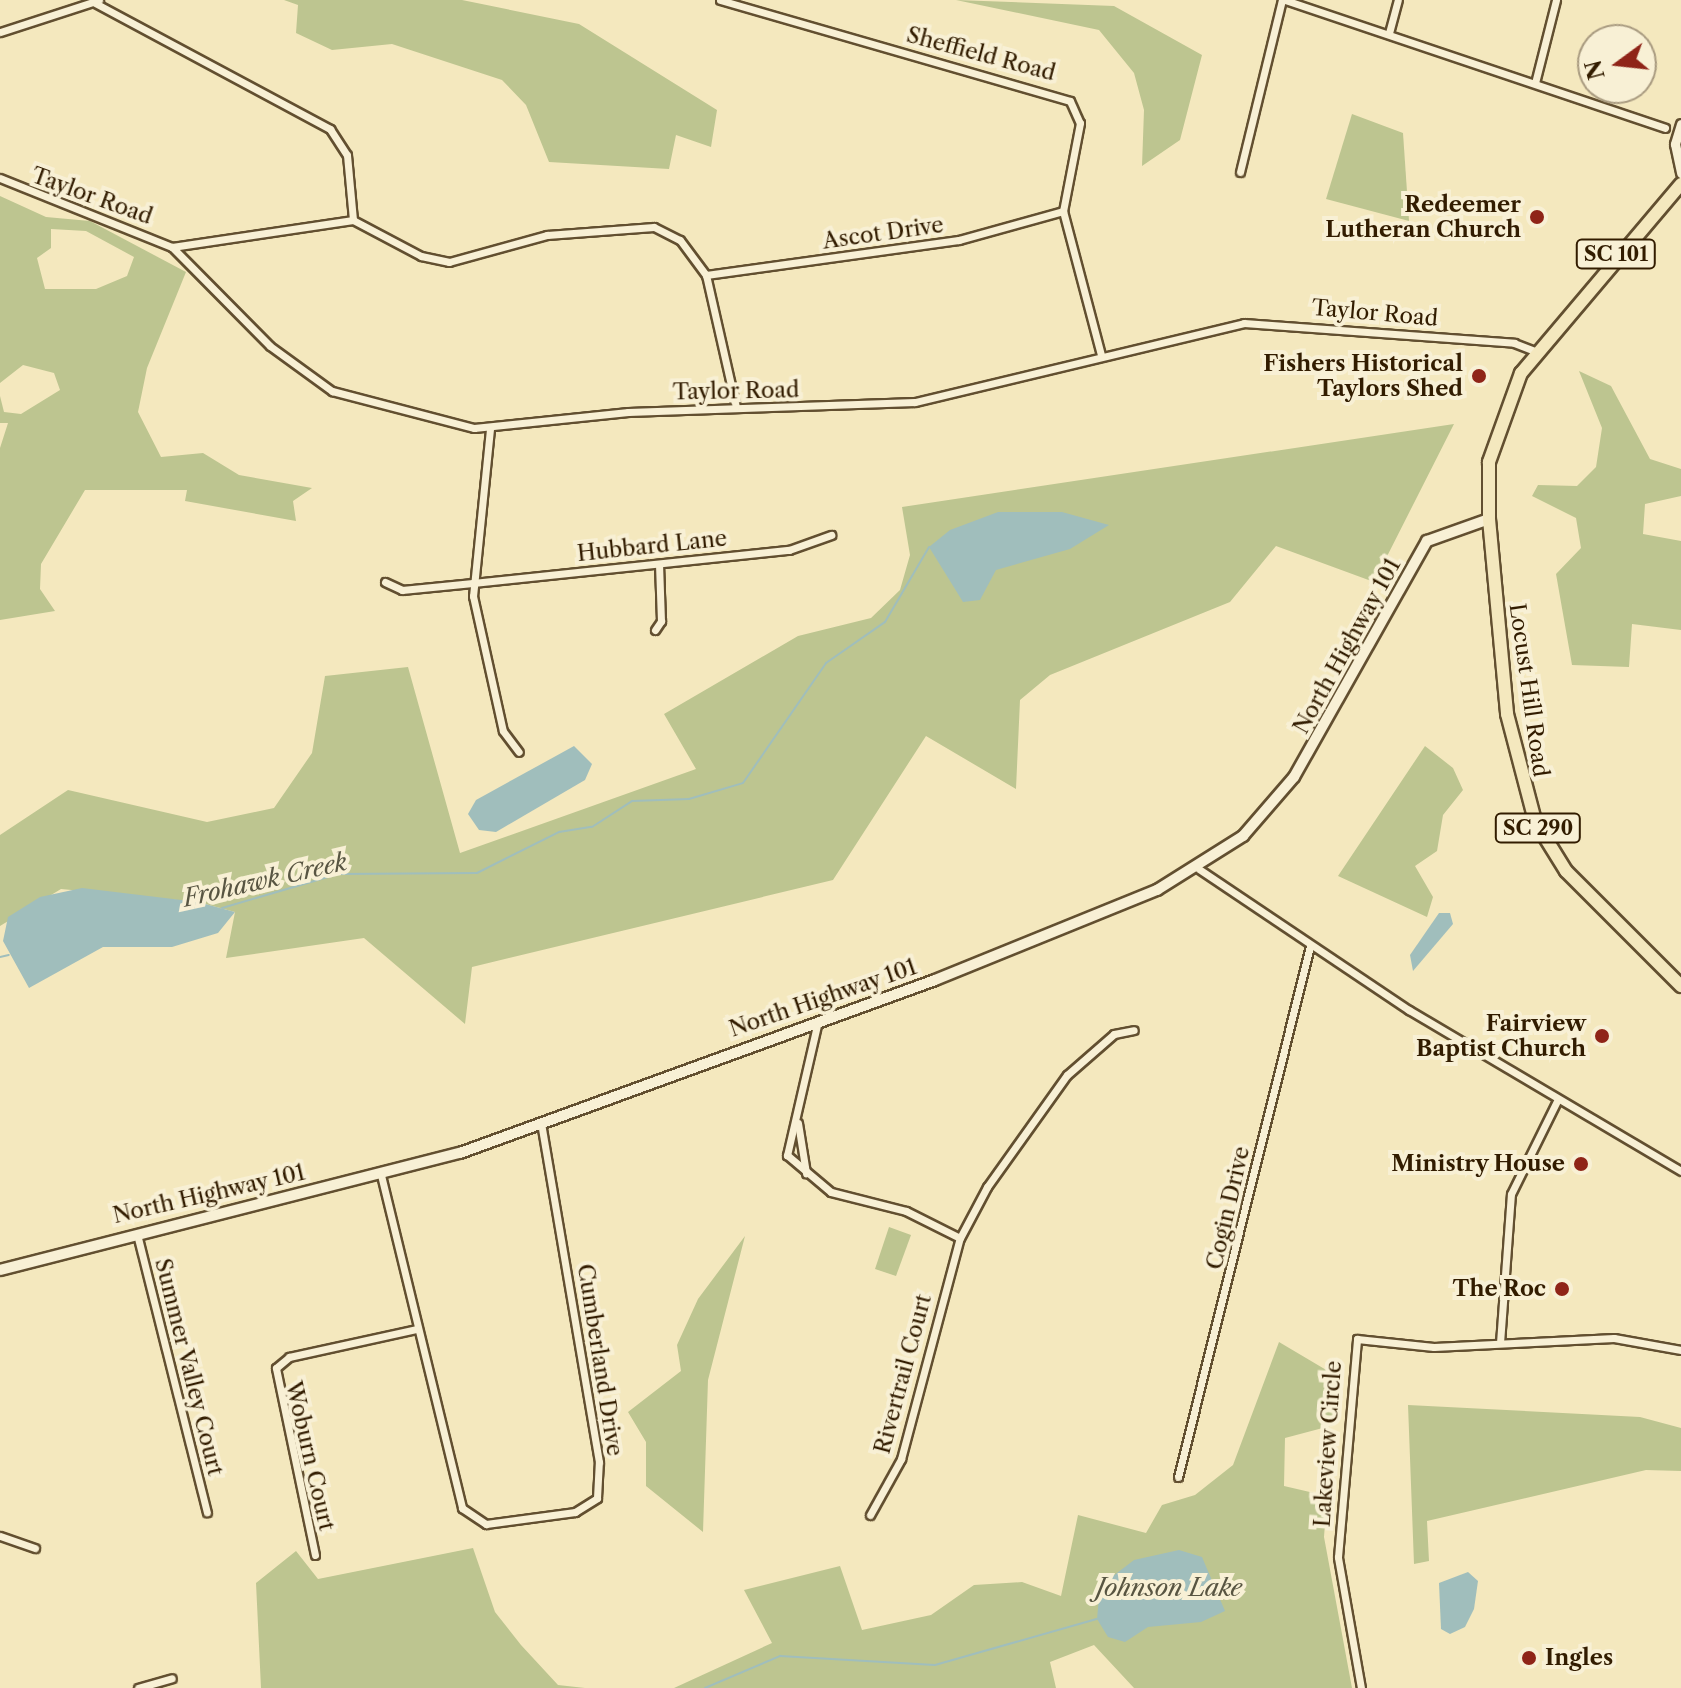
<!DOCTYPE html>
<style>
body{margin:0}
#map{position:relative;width:1681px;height:1688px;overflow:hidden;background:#f4e8be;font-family:"Libre Caslon Text",serif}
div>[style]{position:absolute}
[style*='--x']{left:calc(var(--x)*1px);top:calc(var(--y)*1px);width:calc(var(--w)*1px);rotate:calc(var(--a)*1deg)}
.green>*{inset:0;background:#bdc590}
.water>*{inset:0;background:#a0bebc}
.stream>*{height:2px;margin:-1px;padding:0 1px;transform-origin:1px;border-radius:1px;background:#a0bebc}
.roads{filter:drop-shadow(2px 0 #624f30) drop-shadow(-2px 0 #624f30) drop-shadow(0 2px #624f30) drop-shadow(0 -2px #624f30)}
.minor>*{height:7px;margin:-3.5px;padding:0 3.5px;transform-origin:3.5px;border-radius:3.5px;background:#f8f0d5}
.tertiary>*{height:9px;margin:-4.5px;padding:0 4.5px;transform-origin:4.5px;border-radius:4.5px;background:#f8f0d5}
.secondary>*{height:10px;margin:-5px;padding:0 5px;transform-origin:5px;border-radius:5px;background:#f8f0d5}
.primary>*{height:12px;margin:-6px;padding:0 6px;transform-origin:6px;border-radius:6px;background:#f4e8be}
.dots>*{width:22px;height:22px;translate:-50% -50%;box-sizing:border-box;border:4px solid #f8f0d5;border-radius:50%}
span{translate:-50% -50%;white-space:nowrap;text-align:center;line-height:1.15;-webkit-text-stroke:8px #f8f0d5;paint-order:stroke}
.shield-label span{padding:2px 6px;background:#f8f0d5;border:2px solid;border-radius:6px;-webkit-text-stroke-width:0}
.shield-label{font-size:20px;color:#321c00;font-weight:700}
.street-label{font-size:22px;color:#321c00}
.poi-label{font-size:22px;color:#321c00;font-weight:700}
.right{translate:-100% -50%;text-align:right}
.left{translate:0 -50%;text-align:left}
.water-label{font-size:24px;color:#585542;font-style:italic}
.north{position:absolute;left:1577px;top:24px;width:80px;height:80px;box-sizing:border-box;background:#f8f0d5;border:2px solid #a99b80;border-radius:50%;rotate:255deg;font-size:22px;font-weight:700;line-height:32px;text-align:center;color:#321c00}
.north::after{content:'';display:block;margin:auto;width:28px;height:36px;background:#8f2418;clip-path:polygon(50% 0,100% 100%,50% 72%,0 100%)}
</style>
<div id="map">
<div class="green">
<div style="clip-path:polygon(284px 0,462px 0,579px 24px,717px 110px,711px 147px,676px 135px,669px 169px,549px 162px,526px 105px,502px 80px,392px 44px,332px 50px,296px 33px,298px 5px)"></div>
<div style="clip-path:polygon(956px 0,1114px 6px,1202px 55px,1180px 140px,1142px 166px,1144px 110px,1134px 73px,1099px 30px)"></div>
<div style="clip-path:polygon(1352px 114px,1403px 133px,1409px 221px,1326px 199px)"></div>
<div style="clip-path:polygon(evenodd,0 196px,46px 217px,90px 221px,186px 272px,147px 368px,138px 412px,161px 457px,203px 453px,239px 475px,312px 488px,293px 501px,296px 521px,185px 501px,187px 490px,85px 490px,41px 564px,40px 589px,55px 611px,0 620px,0 448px,8px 423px,0 423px,0 396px,4px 412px,21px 414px,60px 390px,54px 373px,23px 365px,0 383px,0 196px,51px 229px,86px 231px,134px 257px,127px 276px,96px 289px,45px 289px,37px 258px,51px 248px,51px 229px)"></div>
<div style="clip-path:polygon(1579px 371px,1611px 386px,1650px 459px,1681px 469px,1681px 496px,1645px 504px,1643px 534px,1681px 541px,1681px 630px,1632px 624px,1629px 667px,1572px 665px,1556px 574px,1581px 548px,1576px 518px,1532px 496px,1538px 485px,1577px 486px,1596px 467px,1602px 428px)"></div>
<div style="clip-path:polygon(1454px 424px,1374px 582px,1276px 546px,1230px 602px,1050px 675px,1020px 700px,1016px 789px,926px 736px,833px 880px,472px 967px,465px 1024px,364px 938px,226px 958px,235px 912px,198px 902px,61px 889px,0 926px,0 835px,68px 790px,207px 822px,274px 808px,312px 753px,325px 676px,408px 667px,460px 853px,696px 769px,664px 714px,798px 636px,871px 618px,900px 590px,910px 555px,902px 507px)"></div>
<div style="clip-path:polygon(1425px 746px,1453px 768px,1463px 790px,1443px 815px,1437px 851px,1415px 866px,1433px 897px,1427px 917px,1338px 876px)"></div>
<div style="clip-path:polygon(889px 1227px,911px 1235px,896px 1276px,875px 1269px)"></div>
<div style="clip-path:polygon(745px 1236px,708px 1380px,703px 1532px,646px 1486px,646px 1442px,628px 1412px,681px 1371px,677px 1345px,698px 1299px)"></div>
<div style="clip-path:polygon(1279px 1342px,1333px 1374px,1334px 1425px,1285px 1438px,1284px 1486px,1327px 1496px,1324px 1537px,1352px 1688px,1134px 1688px,1094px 1645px,1050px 1662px,1056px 1688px,674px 1688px,772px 1643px,744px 1590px,840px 1566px,862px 1630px,931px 1615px,974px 1585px,1022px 1582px,1061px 1596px,1078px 1515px,1146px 1533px,1162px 1505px,1195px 1495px,1233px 1465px)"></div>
<div style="clip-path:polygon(1408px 1405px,1640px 1417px,1681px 1428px,1681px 1471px,1646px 1470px,1427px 1521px,1429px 1561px,1414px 1564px)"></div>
<div style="clip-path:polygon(473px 1548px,495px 1612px,521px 1645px,558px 1685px,585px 1688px,261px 1688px,256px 1583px,296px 1551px,318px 1579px)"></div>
</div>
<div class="water">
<div style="clip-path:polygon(998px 512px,1062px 512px,1109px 525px,1070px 549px,996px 570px,980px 600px,963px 602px,929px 547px,950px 530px)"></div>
<div style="clip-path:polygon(574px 746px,592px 764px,585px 780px,496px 832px,479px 830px,468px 814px,476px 800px)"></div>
<div style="clip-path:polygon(82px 888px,198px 902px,235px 912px,218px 933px,172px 947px,103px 947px,29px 988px,3px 941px,8px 917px,40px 897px)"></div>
<div style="clip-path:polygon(1439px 913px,1450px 913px,1453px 924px,1413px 971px,1410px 955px)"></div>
<div style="clip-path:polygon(1179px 1550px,1202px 1557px,1225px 1611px,1201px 1622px,1148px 1627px,1125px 1642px,1108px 1637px,1097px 1619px,1100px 1586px,1134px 1560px)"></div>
<div style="clip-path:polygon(1468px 1572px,1478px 1581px,1474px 1609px,1465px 1627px,1450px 1634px,1441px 1629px,1439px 1583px)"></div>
</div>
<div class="stream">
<div style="--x:222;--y:908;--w:121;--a:-16.3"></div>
<div style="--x:338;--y:874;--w:139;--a:-0.4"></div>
<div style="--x:477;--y:873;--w:92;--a:-26.6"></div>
<div style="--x:559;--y:832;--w:33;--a:-9"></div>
<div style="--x:592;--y:827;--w:48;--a:-33"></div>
<div style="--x:632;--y:801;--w:57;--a:-2"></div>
<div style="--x:689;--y:799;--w:56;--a:-16.5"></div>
<div style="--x:743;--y:783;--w:146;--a:-55.3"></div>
<div style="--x:826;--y:663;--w:72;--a:-34.8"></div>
<div style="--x:885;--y:622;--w:87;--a:-59.6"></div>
<div style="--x:0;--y:957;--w:9;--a:-13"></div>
<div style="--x:705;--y:1688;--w:82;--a:-23.1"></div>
<div style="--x:780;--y:1656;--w:155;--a:3.3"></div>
<div style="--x:935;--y:1665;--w:168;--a:-15.9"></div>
</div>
<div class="roads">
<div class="minor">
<div style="--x:720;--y:0;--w:364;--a:16.1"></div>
<div style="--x:1070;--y:101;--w:24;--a:66"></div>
<div style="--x:1080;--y:123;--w:90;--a:100.9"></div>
<div style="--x:1063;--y:211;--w:149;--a:75.2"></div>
<div style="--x:1285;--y:0;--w:401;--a:18.6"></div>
<div style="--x:95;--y:3;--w:267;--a:28.2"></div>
<div style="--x:330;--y:129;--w:31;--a:57"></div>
<div style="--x:347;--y:155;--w:65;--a:84.7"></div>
<div style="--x:0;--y:32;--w:104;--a:-17.9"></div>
<div style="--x:1389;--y:33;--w:34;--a:-75"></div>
<div style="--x:1535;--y:83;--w:86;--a:-75.8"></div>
<div style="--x:1240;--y:172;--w:177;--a:-76.3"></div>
<div style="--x:0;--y:178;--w:185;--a:21.9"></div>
<div style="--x:172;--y:247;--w:139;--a:45.3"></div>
<div style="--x:270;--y:346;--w:77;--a:36"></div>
<div style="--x:332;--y:391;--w:147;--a:14.6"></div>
<div style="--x:474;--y:428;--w:155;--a:-5.9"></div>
<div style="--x:628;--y:412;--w:287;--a:-2"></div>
<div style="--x:915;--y:402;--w:338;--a:-13.5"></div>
<div style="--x:1244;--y:323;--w:271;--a:4.2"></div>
<div style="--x:1514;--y:343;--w:25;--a:21"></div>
<div style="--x:172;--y:247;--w:183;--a:-8.5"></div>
<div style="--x:353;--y:220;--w:77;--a:27.9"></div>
<div style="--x:421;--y:256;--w:29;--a:12"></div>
<div style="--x:449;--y:262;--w:102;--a:-15.4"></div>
<div style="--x:547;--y:235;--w:107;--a:-4.3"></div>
<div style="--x:654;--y:227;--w:29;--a:27"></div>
<div style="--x:680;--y:240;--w:44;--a:53.4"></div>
<div style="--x:706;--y:275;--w:135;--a:77.2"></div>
<div style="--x:706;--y:275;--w:255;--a:-7.9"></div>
<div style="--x:959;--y:240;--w:108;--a:-15.6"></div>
<div style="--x:490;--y:429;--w:168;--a:95.8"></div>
<div style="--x:473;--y:596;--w:138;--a:77.5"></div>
<div style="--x:503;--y:731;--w:26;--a:53"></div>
<div style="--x:385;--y:582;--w:19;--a:25"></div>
<div style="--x:402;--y:590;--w:71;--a:-5.6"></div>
<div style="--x:473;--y:583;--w:318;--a:-6"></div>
<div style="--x:789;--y:550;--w:45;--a:-19.7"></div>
<div style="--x:655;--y:630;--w:11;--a:-56"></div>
<div style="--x:661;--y:621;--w:57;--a:-92"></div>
<div style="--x:1199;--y:869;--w:253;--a:33.9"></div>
<div style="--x:1409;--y:1010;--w:316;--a:30.6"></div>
<div style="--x:818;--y:1021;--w:138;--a:103"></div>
<div style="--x:787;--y:1155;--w:57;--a:40.1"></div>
<div style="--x:831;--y:1192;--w:77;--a:14.2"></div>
<div style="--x:906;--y:1211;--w:60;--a:26.6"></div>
<div style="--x:798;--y:1123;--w:51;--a:80.9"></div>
<div style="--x:381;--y:1175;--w:343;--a:76.3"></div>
<div style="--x:462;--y:1508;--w:29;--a:34"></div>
<div style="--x:486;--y:1524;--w:90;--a:-7.7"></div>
<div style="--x:575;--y:1512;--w:26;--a:-32"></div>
<div style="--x:597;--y:1498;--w:36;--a:-87"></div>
<div style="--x:599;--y:1462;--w:344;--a:-99.7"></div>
<div style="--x:137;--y:1234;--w:287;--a:75.9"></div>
<div style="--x:1500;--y:1343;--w:149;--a:-85.8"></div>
<div style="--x:1511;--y:1194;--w:104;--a:-63.7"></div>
<div style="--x:1178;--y:1477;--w:547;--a:-76.04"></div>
<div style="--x:870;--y:1515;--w:64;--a:-61"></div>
<div style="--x:901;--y:1459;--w:229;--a:-75.1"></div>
<div style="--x:960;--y:1238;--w:58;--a:-62.1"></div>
<div style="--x:987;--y:1187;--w:138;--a:-54.5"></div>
<div style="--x:1067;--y:1075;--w:62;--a:-41.1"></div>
<div style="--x:1114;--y:1034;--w:20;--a:-11"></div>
<div style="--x:0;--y:1536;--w:37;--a:19"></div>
<div style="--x:315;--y:1555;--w:191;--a:-101.8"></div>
<div style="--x:276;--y:1368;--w:17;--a:-40"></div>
<div style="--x:289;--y:1357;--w:130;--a:-12.4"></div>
<div style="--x:138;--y:1688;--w:35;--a:-16"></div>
<div style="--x:1361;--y:1688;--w:133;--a:-100"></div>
<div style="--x:1338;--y:1557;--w:219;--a:-85"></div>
<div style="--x:1357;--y:1339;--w:77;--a:5.9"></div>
<div style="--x:1434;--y:1347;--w:180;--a:-2.9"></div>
<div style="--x:1614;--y:1338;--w:68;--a:10.2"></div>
</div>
<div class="tertiary">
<div style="--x:1681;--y:124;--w:21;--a:107"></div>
<div style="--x:1675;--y:144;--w:30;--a:78"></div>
</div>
<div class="secondary">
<div style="--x:0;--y:1270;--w:475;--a:-14.3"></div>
<div style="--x:460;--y:1153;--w:506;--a:-20.01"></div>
<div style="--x:935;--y:980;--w:240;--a:-22.1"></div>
<div style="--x:1157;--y:890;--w:102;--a:-32.1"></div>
<div style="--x:1243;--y:836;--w:78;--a:-49.2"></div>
<div style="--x:1294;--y:777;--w:271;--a:-60.6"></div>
<div style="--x:1427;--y:541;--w:66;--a:-19.5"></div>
</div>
<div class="primary">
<div style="--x:1681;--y:184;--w:248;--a:130.2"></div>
<div style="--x:1521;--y:373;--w:95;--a:109.8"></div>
<div style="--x:1489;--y:462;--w:57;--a:90"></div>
<div style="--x:1489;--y:519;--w:196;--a:84.7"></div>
<div style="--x:1507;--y:714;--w:111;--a:75.3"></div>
<div style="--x:1535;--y:821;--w:59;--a:58.2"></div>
<div style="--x:1566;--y:871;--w:163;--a:45"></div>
</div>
</div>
<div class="dots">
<div style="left:1537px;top:217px;background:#8f2418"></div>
<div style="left:1479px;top:376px;background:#8f2418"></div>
<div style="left:1602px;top:1036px;background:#8f2418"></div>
<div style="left:1581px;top:1164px;background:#8f2418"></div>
<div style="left:1562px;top:1289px;background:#8f2418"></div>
<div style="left:1529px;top:1658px;background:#8f2418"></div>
</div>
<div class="shield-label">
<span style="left:1616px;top:254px">SC 101</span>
<span style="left:1538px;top:828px">SC 290</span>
</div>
<div class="street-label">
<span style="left:981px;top:54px;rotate:15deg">Sheffield Road</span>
<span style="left:92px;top:196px;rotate:20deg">Taylor Road</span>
<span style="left:883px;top:233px;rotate:-8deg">Ascot Drive</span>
<span style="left:1375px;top:313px;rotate:5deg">Taylor Road</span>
<span style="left:736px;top:391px;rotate:-1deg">Taylor Road</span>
<span style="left:652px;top:546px;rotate:-6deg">Hubbard Lane</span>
<span style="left:1347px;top:646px;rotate:-61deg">North Highway 101</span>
<span style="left:1529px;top:690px;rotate:82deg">Locust Hill Road</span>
<span style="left:823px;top:998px;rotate:-19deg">North Highway 101</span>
<span style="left:209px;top:1194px;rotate:-13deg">North Highway 101</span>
<span style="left:1228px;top:1208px;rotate:-77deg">Cogin Drive</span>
<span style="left:600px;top:1360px;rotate:81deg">Cumberland Drive</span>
<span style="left:189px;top:1367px;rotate:76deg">Summer Valley Court</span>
<span style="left:903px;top:1374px;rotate:-75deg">Rivertrail Court</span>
<span style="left:1328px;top:1444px;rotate:-86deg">Lakeview Circle</span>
<span style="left:310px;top:1456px;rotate:77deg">Woburn Court</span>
</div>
<div class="poi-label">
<span class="right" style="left:1521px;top:217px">Redeemer<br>Lutheran Church</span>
<span class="right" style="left:1463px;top:376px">Fishers Historical<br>Taylors Shed</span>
<span class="right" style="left:1586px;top:1036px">Fairview<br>Baptist Church</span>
<span class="right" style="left:1565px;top:1164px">Ministry House</span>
<span class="right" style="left:1546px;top:1289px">The Roc</span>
<span class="left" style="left:1545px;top:1658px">Ingles</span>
</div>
<div class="water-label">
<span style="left:265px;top:880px;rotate:-13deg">Frohawk Creek</span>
<span style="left:1169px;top:1588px">Johnson Lake</span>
</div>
<div class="north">N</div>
</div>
